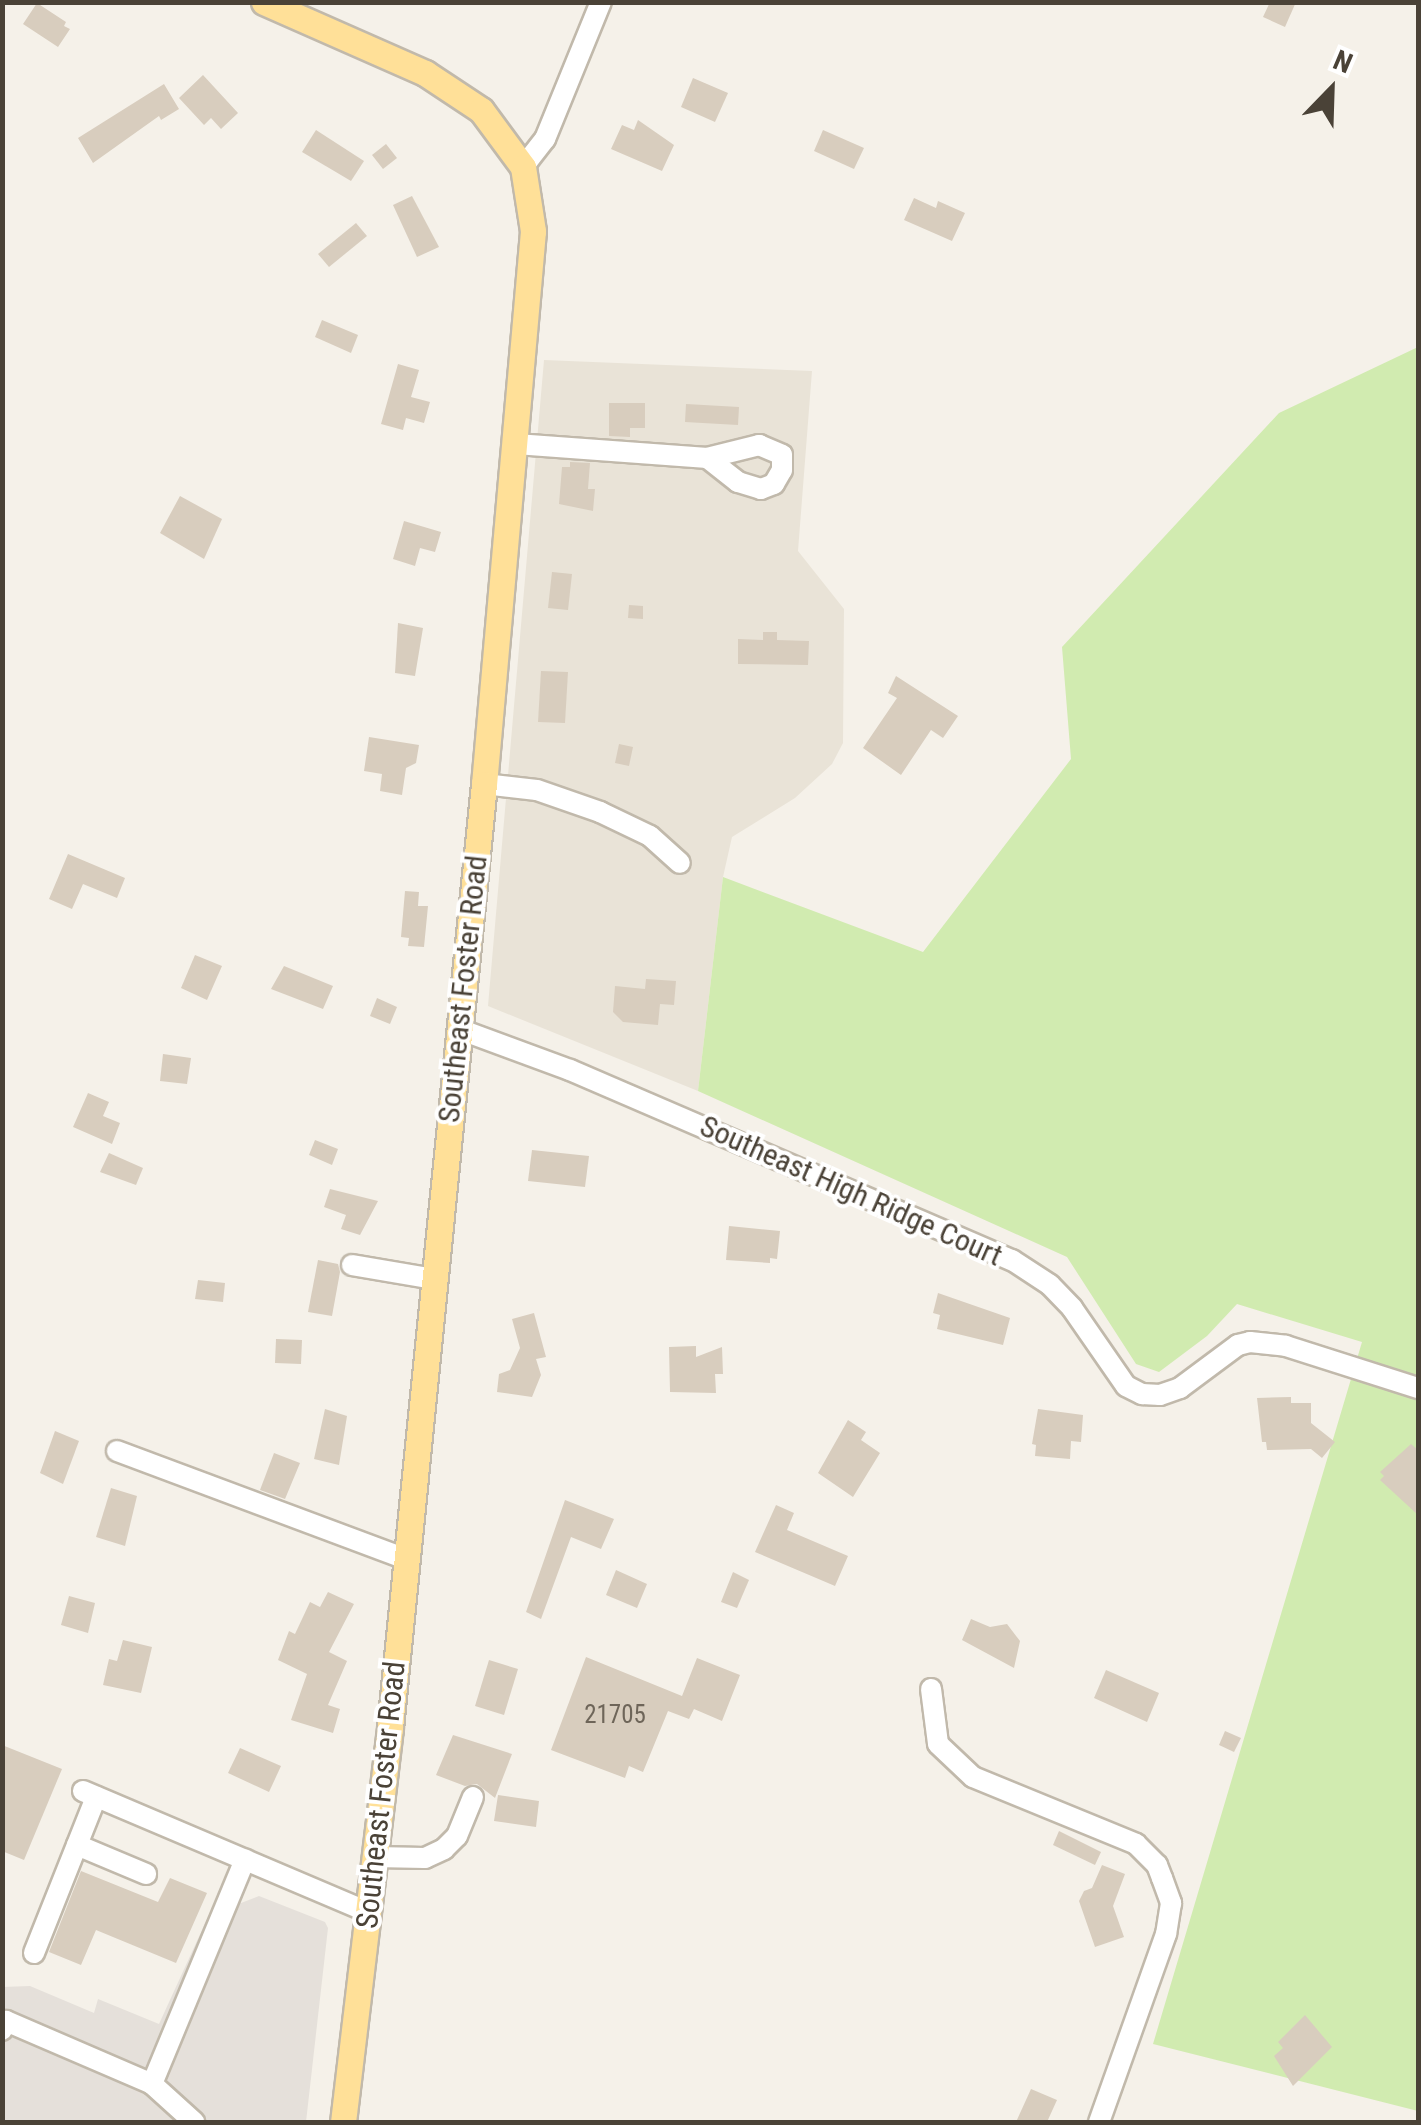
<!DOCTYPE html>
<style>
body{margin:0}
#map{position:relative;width:1421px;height:2125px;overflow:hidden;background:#f5f1e9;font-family:"Roboto Condensed",sans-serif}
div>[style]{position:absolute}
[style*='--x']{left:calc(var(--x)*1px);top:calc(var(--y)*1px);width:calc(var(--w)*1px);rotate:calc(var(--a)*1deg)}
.residential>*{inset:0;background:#e9e3d7}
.industrial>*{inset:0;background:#e5e0da}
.green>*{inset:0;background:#d1ebb0}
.building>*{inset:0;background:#d8cdbe}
.roads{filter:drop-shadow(2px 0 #c1b9ab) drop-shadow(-2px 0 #c1b9ab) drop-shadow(0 2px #c1b9ab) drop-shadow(0 -2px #c1b9ab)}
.minor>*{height:20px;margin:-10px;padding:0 10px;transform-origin:10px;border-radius:10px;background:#fff}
.major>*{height:25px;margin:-12.5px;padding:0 12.5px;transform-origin:12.5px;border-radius:12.5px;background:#ffe098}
span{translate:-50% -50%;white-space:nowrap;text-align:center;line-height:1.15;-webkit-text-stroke:8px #fff;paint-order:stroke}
.number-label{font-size:25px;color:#6e6559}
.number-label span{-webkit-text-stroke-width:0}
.street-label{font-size:30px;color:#4a4237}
.frame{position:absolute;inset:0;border:5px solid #4a4237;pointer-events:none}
.north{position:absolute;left:1281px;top:40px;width:100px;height:100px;-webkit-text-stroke:8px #fff;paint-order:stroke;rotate:23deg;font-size:28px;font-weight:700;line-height:40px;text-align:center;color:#4a4237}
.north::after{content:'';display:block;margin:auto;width:35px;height:45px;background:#4a4237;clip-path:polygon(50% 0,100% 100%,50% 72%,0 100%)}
</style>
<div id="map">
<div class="residential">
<div style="clip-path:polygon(544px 360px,812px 371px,798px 551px,844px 609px,843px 743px,832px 764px,795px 798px,732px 837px,723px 877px,698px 1091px,488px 1006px)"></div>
</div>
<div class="industrial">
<div style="clip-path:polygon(218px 1895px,241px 1903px,259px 1896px,325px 1922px,328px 1928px,306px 2122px,3px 2122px,2px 1987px,30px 1986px,94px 2013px,98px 1999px,159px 2024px)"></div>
</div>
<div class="green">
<div style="clip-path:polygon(1418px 347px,1418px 2111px,1153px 2044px,1362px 1342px,1237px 1304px,1207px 1336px,1159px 1372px,1136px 1364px,1067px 1257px,698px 1091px,723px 877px,923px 952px,1071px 759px,1062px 647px,1279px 413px)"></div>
</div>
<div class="building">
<div style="clip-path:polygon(1270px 2px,1296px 2px,1285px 27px,1263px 17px)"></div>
<div style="clip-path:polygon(37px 3px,66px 22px,64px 26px,70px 29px,58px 47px,23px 24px)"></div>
<div style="clip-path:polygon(203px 75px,238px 113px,221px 129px,211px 118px,204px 125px,179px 98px)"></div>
<div style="clip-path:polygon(693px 78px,728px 93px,715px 122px,681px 107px)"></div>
<div style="clip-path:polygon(164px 84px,179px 109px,161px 120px,159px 116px,93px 163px,78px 138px)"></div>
<div style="clip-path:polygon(638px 120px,674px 145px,662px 171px,611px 149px,622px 125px,634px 130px)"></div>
<div style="clip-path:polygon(316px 130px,364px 161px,351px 181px,302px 152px)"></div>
<div style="clip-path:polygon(823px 130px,864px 148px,854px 169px,814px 151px)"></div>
<div style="clip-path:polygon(386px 144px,397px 158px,383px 169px,372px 155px)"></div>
<div style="clip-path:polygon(412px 196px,439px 247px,417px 257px,393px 205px)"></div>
<div style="clip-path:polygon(914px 198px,936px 208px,938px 201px,965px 213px,952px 241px,904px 220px)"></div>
<div style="clip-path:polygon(356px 223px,367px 236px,329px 267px,318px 254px)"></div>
<div style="clip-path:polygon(322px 320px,358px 335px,351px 353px,315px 337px)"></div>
<div style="clip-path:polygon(398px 364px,419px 370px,411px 397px,430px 402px,424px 423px,406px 418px,403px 430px,381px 424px)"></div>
<div style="clip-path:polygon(609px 403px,645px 403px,645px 428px,630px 428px,630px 437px,609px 436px)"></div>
<div style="clip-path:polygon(686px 404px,739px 407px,738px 425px,685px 422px)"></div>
<div style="clip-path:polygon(570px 462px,590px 463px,588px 489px,595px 489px,593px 511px,559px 504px,562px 467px,570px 467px)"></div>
<div style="clip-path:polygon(180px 496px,222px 519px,204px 559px,160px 533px)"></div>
<div style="clip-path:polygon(404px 521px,441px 532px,435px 552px,420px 548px,415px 566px,393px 559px)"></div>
<div style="clip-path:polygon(552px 572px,572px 574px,568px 610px,548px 608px)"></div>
<div style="clip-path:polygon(629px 605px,643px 606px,643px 619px,628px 618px)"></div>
<div style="clip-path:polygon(398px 623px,423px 628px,415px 676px,395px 673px)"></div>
<div style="clip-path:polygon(763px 632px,777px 632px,777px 640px,809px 641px,808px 665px,738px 664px,738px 639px,763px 640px)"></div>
<div style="clip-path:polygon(541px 671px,568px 672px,565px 723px,538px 722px)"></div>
<div style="clip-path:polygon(896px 676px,958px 716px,943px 738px,931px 730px,901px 775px,863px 748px,897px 698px,888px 693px)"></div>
<div style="clip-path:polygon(369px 737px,419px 745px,416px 763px,406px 768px,402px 795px,380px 791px,382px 774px,364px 771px)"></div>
<div style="clip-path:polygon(619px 744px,633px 747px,629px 766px,615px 763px)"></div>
<div style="clip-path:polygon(68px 854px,125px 878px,117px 898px,83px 884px,72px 909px,49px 899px)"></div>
<div style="clip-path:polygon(405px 891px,419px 892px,418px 906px,428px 906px,424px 947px,408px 946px,409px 938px,401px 937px)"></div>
<div style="clip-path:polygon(195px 955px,222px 966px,207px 1000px,181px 988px)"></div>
<div style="clip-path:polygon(284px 966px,333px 986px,323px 1009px,271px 989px)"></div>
<div style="clip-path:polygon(646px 979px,676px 981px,674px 1005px,660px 1004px,658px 1025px,623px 1022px,613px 1012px,615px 986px,645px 989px)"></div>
<div style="clip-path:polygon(377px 998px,397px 1007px,390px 1024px,370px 1016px)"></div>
<div style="clip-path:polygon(163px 1054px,191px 1058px,187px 1084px,160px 1081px)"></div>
<div style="clip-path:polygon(88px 1093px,109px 1102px,103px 1116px,120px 1123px,112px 1144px,73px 1127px)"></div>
<div style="clip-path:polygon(315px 1140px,338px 1149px,332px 1165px,309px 1155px)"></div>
<div style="clip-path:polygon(532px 1150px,589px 1156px,585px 1187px,528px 1181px)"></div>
<div style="clip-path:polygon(109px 1153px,143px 1168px,136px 1185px,100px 1172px)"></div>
<div style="clip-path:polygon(330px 1189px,378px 1201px,360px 1235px,341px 1229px,346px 1215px,324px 1207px)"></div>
<div style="clip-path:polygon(729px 1226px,780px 1231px,777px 1259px,770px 1258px,770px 1263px,726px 1260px)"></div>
<div style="clip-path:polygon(318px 1260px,338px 1264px,340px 1272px,332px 1316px,308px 1312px)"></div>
<div style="clip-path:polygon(198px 1280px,225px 1283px,223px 1302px,195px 1299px)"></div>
<div style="clip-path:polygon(938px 1293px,1010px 1318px,1003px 1345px,937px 1329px,940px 1315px,933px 1313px)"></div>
<div style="clip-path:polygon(534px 1313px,546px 1357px,536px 1359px,541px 1375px,532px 1397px,497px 1392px,499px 1374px,510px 1370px,520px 1348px,512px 1319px)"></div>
<div style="clip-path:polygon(276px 1339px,302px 1340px,301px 1364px,275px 1363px)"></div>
<div style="clip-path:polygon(696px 1346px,696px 1357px,722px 1347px,723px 1374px,715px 1374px,716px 1393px,670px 1392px,669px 1347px)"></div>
<div style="clip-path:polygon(1291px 1397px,1291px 1403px,1311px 1403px,1311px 1423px,1335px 1442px,1322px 1458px,1311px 1449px,1267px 1450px,1266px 1442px,1262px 1442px,1257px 1398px)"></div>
<div style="clip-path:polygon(325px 1409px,347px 1416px,339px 1465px,314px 1459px)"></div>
<div style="clip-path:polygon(1038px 1409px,1083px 1415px,1081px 1442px,1071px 1441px,1070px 1459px,1035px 1456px,1036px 1445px,1032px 1444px)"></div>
<div style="clip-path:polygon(848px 1420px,866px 1432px,861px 1440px,880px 1453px,853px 1497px,818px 1473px)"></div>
<div style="clip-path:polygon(55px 1431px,79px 1441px,63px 1484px,40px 1473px)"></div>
<div style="clip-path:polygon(1411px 1444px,1418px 1450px,1418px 1515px,1380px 1480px,1384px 1476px,1380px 1472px)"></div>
<div style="clip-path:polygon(274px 1453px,300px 1463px,285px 1499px,260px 1490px)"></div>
<div style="clip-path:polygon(111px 1488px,137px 1496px,125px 1546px,96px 1537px)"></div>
<div style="clip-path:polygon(565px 1500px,614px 1519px,601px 1549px,571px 1537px,541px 1619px,526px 1612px)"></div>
<div style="clip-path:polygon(776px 1505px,794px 1513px,787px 1530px,848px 1556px,835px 1586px,755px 1552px)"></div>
<div style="clip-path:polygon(616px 1570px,647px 1584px,637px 1608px,606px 1595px)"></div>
<div style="clip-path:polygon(733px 1572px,749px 1580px,737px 1608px,721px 1602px)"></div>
<div style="clip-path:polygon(328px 1592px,354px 1604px,329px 1652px,347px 1661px,328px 1705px,340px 1709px,333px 1733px,291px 1720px,307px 1674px,278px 1660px,289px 1631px,295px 1634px,310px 1602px,320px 1607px)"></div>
<div style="clip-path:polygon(69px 1596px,95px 1603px,88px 1633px,61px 1625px)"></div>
<div style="clip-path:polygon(971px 1619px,990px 1627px,1007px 1624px,1020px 1641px,1014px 1668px,962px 1640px)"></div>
<div style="clip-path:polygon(123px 1640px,152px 1647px,141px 1693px,103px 1685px,109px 1659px,117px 1661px)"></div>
<div style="clip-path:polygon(586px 1657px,682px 1696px,697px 1658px,740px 1675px,722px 1721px,694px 1709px,689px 1719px,668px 1711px,643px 1772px,629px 1766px,625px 1778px,551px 1750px)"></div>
<div style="clip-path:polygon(489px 1660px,518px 1669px,504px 1715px,475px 1706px)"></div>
<div style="clip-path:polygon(1106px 1670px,1159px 1693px,1147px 1722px,1094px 1698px)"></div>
<div style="clip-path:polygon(1225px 1731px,1241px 1738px,1234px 1752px,1219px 1745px)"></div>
<div style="clip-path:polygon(453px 1735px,512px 1754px,495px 1798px,477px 1784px,465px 1786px,436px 1775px)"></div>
<div style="clip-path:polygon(2px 1745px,62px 1769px,24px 1860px,2px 1851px)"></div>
<div style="clip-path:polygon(240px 1748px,281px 1766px,269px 1792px,228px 1773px)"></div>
<div style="clip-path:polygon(498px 1795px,539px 1801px,536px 1827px,494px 1821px)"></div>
<div style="clip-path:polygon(1059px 1831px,1101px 1852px,1095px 1865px,1053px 1845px)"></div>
<div style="clip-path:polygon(1102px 1865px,1125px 1874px,1113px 1906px,1124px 1937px,1095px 1947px,1079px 1901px,1084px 1891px,1092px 1888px)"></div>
<div style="clip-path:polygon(81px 1871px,158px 1902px,170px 1878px,207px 1893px,176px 1963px,96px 1930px,81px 1965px,49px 1952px)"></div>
<div style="clip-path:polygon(1305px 2015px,1332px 2047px,1293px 2086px,1274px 2056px,1283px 2048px,1278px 2042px)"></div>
<div style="clip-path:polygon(1031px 2089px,1057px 2100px,1047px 2122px,1016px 2122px)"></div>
</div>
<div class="roads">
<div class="minor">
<div style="--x:523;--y:167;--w:36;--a:-52"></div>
<div style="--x:545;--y:139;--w:148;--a:-67.8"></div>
<div style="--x:516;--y:444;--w:192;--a:4.2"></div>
<div style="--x:707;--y:458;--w:54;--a:-14"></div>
<div style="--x:759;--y:445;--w:25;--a:23"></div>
<div style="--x:782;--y:455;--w:15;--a:90"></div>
<div style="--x:782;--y:470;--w:16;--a:120"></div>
<div style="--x:774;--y:484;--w:14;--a:159"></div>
<div style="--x:761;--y:489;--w:24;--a:-163"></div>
<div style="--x:738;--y:482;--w:39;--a:-142"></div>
<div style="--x:484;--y:784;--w:53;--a:6.5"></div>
<div style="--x:537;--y:790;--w:67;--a:19.2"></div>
<div style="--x:600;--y:812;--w:55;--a:25.6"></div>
<div style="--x:650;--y:836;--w:40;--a:42"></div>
<div style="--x:459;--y:1029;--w:118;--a:20.3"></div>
<div style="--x:570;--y:1070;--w:481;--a:23.3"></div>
<div style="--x:1012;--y:1260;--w:45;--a:33.3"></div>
<div style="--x:1050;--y:1285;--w:32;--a:46"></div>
<div style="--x:1072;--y:1308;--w:95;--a:55.3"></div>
<div style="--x:1126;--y:1386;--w:18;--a:27"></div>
<div style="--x:1142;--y:1394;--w:18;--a:3"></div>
<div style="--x:1160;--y:1395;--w:21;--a:-19"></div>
<div style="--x:1180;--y:1388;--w:72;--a:-36.6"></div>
<div style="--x:1238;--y:1345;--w:12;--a:-14"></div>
<div style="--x:1250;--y:1342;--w:36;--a:6"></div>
<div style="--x:1286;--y:1346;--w:139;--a:17.7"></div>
<div style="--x:352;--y:1265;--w:83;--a:9.7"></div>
<div style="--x:117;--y:1451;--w:309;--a:20.5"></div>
<div style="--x:931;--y:1689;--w:55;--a:82.7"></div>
<div style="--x:938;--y:1744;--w:48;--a:43.3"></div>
<div style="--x:973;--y:1777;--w:176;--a:22.3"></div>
<div style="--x:1136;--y:1844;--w:30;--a:45"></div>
<div style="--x:1157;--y:1865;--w:14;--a:69"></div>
<div style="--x:1162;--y:1878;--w:27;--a:70"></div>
<div style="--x:1171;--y:1903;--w:31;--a:99"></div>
<div style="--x:1166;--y:1934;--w:200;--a:109.6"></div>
<div style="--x:83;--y:1791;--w:310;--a:23"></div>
<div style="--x:77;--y:1845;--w:75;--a:22.8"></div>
<div style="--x:375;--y:1857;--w:50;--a:1.1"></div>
<div style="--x:425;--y:1858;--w:21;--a:-25"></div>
<div style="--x:444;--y:1849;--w:18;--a:-45"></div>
<div style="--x:457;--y:1836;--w:42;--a:-67.7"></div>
<div style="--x:34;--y:1953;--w:168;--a:-68.3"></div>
<div style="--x:2;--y:2030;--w:10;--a:-66"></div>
<div style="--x:6;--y:2021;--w:159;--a:23.3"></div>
<div style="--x:152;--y:2084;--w:57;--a:42.1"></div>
<div style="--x:152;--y:2084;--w:243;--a:-67.5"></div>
</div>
<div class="major">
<div style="--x:264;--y:2;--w:176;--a:23.8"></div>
<div style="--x:425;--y:73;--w:67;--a:33.5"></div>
<div style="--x:481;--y:110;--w:71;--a:53.6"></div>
<div style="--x:523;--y:167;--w:65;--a:81.1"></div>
<div style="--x:533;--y:231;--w:555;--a:95.06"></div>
<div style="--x:484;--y:784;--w:949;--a:95.69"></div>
<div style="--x:390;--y:1728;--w:397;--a:96.8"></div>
</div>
</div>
<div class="number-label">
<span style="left:615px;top:1715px">21705</span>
</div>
<div class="street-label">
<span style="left:463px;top:989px;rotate:-84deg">Southeast Foster Road</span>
<span style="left:851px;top:1191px;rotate:24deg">Southeast High Ridge Court</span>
<span style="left:381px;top:1795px;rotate:-84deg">Southeast Foster Road</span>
</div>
<div class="frame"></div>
<div class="north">N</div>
</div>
